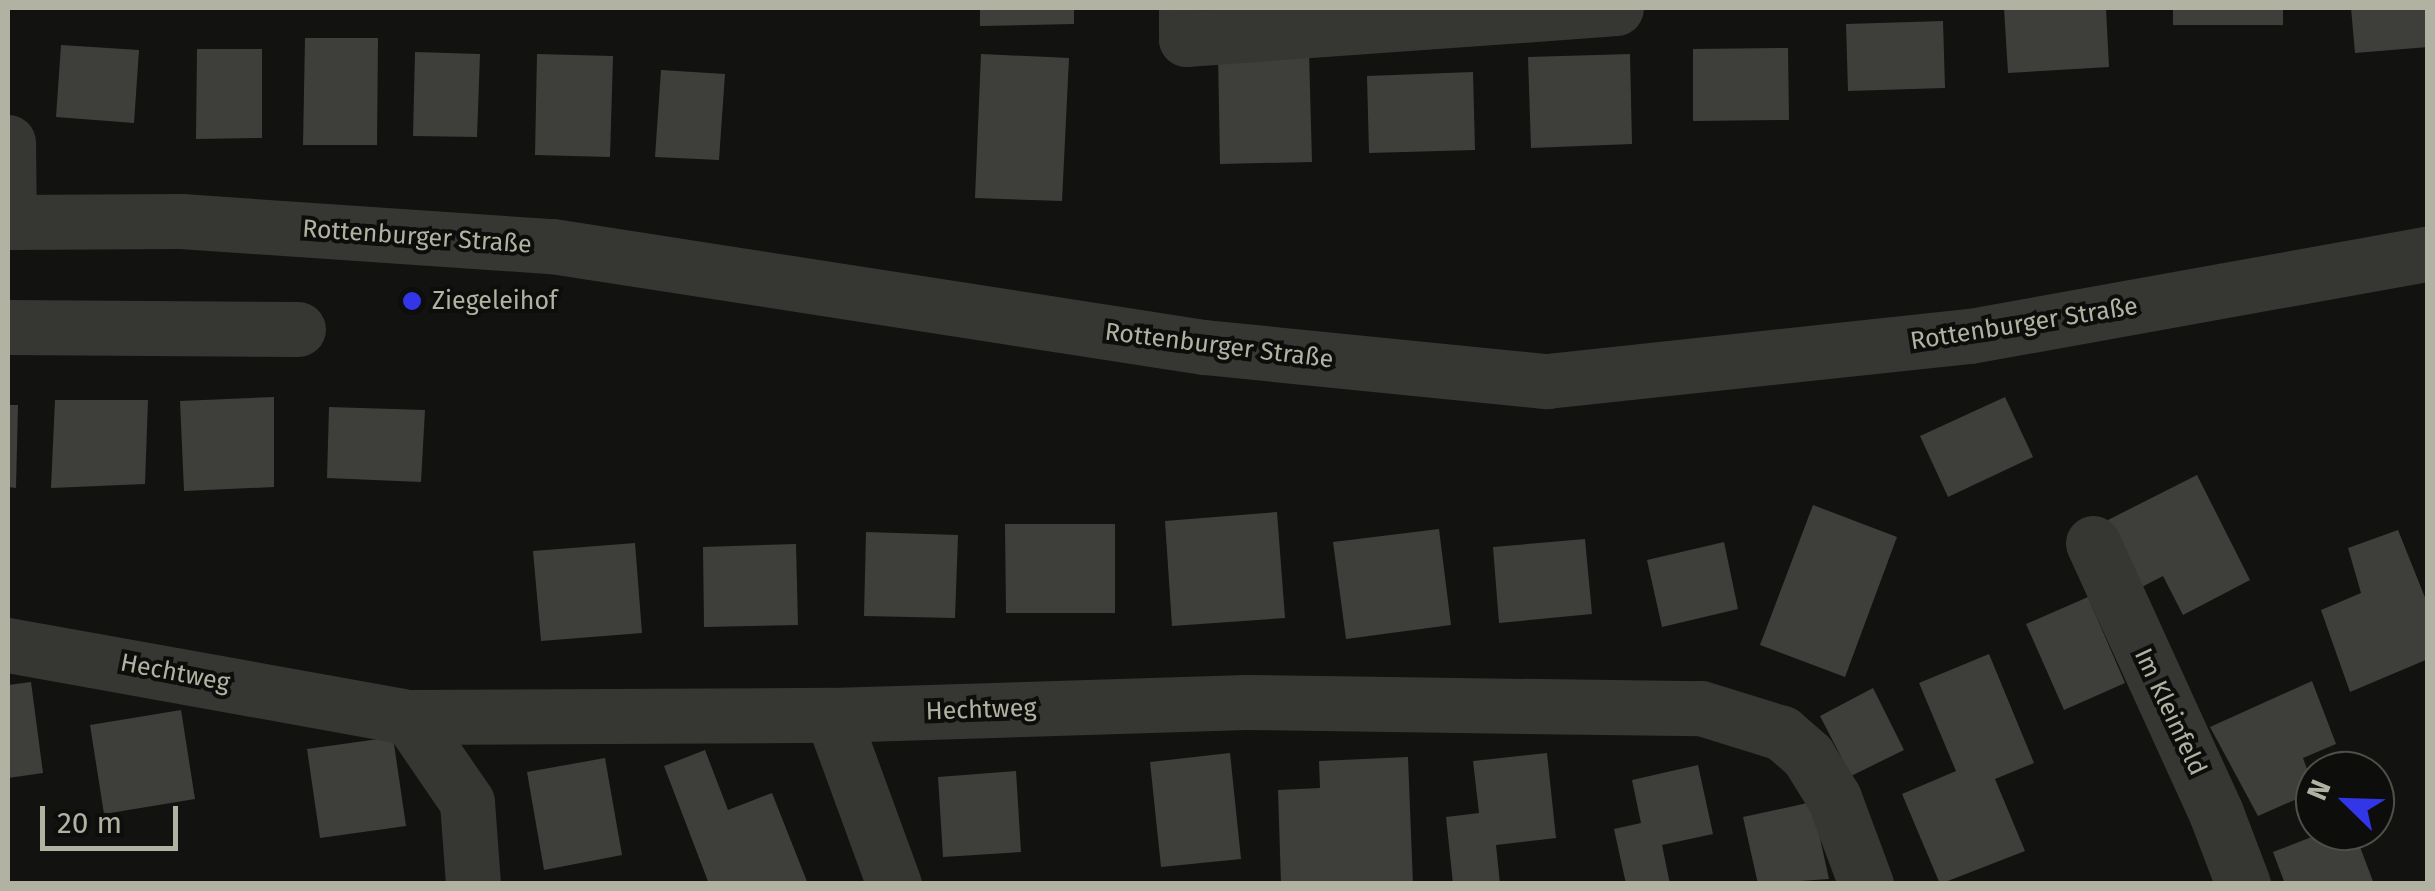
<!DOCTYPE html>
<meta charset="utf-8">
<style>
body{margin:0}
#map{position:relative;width:2435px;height:891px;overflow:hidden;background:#121211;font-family:"Fira Sans",sans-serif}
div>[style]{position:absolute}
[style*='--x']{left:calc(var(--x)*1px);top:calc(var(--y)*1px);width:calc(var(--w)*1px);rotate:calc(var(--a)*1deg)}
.building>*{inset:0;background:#3e3f3b}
.minor>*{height:55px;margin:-27.5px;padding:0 27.5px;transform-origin:27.5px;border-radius:27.5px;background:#363732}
.dots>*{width:28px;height:28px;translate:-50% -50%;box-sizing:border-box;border:5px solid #0d0d0c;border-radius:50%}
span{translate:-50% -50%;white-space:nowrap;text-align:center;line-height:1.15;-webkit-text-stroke:8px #0d0d0c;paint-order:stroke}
.street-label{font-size:25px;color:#b2b2a3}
.poi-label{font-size:25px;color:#b2b2a3}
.left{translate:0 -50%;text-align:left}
.frame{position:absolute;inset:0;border:10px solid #b2b2a3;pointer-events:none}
.north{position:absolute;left:2295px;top:751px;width:100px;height:100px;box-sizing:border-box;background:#0d0d0c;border:2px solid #4f4f48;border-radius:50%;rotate:293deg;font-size:28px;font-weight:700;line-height:40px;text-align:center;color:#b2b2a3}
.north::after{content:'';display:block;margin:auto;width:35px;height:45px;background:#3336e7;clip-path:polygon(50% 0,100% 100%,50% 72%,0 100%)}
.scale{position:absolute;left:40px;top:806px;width:138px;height:45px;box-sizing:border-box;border:5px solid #b2b2a3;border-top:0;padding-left:12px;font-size:30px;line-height:35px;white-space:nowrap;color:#b2b2a3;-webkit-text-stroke:8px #0d0d0c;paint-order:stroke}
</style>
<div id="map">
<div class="building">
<div style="clip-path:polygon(980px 8px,1074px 8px,1074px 24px,980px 26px)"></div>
<div style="clip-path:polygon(2004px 8px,2106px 8px,2109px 67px,2008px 73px)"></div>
<div style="clip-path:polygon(2173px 8px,2283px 8px,2283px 25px,2173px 25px)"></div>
<div style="clip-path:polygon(2351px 8px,2428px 8px,2428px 47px,2355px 53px)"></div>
<div style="clip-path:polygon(1943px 21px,1945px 88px,1848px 91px,1846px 24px)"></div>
<div style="clip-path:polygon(305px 38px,378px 38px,377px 145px,303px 145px)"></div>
<div style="clip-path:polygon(61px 45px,139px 50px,134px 123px,56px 117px)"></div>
<div style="clip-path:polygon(1788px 48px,1789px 120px,1693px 121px,1693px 49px)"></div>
<div style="clip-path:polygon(197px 49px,262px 49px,262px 138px,196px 139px)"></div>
<div style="clip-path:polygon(415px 52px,480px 54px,477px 137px,413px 136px)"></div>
<div style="clip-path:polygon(1309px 52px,1312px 162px,1220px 164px,1218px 54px)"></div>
<div style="clip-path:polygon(537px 54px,613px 56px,610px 157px,535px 155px)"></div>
<div style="clip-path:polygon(981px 54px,1069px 58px,1062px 201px,975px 198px)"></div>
<div style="clip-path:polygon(1630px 54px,1632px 144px,1531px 148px,1528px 57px)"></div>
<div style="clip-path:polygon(661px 70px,725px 74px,719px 160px,655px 157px)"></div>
<div style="clip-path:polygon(1473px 72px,1475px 150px,1369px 153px,1367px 76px)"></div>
<div style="clip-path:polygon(274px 397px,274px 487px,184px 491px,180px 401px)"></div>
<div style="clip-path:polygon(2005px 397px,2033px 457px,1948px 497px,1920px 436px)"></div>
<div style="clip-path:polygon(55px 400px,148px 400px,145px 484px,51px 488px)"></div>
<div style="clip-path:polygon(8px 405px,18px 405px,16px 488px,8px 487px)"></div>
<div style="clip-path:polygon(329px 407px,425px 410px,421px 482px,327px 478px)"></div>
<div style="clip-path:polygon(2197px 475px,2250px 580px,2183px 615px,2163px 576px,2134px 591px,2100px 524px)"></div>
<div style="clip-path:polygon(1813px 505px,1897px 537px,1845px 677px,1760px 645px)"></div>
<div style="clip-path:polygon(1277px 512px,1285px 618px,1172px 626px,1165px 521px)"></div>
<div style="clip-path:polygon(1005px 524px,1115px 524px,1115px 613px,1006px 613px)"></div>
<div style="clip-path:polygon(1439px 529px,1451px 625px,1346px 639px,1333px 542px)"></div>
<div style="clip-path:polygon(2398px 530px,2428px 605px,2428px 659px,2350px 692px,2321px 610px,2361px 593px,2348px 548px)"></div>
<div style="clip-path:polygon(866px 532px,958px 535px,955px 618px,864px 616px)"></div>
<div style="clip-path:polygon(1585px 539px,1592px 614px,1499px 623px,1493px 547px)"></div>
<div style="clip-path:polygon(1724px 542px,1738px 609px,1662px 627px,1647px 560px)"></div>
<div style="clip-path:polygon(635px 543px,642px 633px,541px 641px,533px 551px)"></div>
<div style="clip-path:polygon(796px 544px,798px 625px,704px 627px,703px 547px)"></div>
<div style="clip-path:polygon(2088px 597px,2125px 683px,2064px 710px,2026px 624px)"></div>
<div style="clip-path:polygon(1989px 654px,2034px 763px,1995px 779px,2025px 851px,1940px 884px,1902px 794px,1956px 771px,1919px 683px)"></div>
<div style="clip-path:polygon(2312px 681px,2336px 744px,2303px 758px,2315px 791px,2258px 816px,2210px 727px)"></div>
<div style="clip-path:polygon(31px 682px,43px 773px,8px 778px,8px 685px)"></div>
<div style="clip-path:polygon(1873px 688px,1904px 750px,1851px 776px,1820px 716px)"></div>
<div style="clip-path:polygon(181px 710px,195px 799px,104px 814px,90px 725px)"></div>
<div style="clip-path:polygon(393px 737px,406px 826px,320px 838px,307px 749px)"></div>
<div style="clip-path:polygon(705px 750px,728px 810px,772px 793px,808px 884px,709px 884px,664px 766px)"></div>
<div style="clip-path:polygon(1230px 753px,1241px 859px,1161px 867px,1150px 762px)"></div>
<div style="clip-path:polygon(1547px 753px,1556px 838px,1496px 845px,1500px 884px,1453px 884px,1446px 817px,1479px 813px,1473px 761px)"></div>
<div style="clip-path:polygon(1408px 757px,1413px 884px,1281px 884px,1278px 790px,1320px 788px,1319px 761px)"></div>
<div style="clip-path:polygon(605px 758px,622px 855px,544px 870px,527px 772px)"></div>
<div style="clip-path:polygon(1698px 765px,1713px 834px,1662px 845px,1670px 884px,1626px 884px,1614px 829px,1641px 823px,1632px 780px)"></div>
<div style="clip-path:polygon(1016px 771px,1021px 852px,943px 857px,938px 777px)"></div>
<div style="clip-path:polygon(1812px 802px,1829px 879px,1758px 884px,1743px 817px)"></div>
<div style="clip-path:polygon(2327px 831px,2354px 831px,2374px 884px,2285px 884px,2273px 852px)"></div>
</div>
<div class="minor">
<div style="--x:1186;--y:8;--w:31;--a:90"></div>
<div style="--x:1186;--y:39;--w:431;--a:-4.1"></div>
<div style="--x:8;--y:142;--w:80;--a:89.3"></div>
<div style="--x:8;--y:222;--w:173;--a:-0.3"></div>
<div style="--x:181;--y:221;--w:372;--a:3.9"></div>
<div style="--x:552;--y:246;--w:660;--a:8.81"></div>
<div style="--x:1204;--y:347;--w:345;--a:5.7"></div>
<div style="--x:1547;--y:381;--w:425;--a:-6.1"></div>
<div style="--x:1970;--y:336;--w:465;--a:-10.2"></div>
<div style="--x:8;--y:327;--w:290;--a:0.4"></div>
<div style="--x:2093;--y:543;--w:297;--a:65.5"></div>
<div style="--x:2216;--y:813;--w:76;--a:69.2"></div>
<div style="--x:8;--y:645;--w:407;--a:10.2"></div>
<div style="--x:409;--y:717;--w:423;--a:-0.3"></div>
<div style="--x:832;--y:715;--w:414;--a:-1.8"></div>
<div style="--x:1246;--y:702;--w:455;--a:0.8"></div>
<div style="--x:1701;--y:708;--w:85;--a:17.2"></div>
<div style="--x:1782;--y:733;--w:35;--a:41"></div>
<div style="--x:1808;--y:756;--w:49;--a:58.2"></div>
<div style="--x:1834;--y:798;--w:92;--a:69.6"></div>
<div style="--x:832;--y:715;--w:180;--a:69.9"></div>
<div style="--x:409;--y:717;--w:103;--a:55.7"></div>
<div style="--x:467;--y:802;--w:82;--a:85.8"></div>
</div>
<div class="dots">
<div style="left:412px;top:301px;background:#3336e7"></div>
</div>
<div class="street-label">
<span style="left:417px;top:237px;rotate:4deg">Rottenburger Straße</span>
<span style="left:2024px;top:324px;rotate:-9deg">Rottenburger Straße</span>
<span style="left:1219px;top:346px;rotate:7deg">Rottenburger Straße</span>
<span style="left:175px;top:673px;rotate:11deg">Hechtweg</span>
<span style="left:981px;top:710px;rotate:-2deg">Hechtweg</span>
<span style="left:2170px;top:712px;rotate:65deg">Im Kleinfeld</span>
</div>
<div class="poi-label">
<span class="left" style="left:432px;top:301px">Ziegeleihof</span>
</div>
<div class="frame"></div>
<div class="north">N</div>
<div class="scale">20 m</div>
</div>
